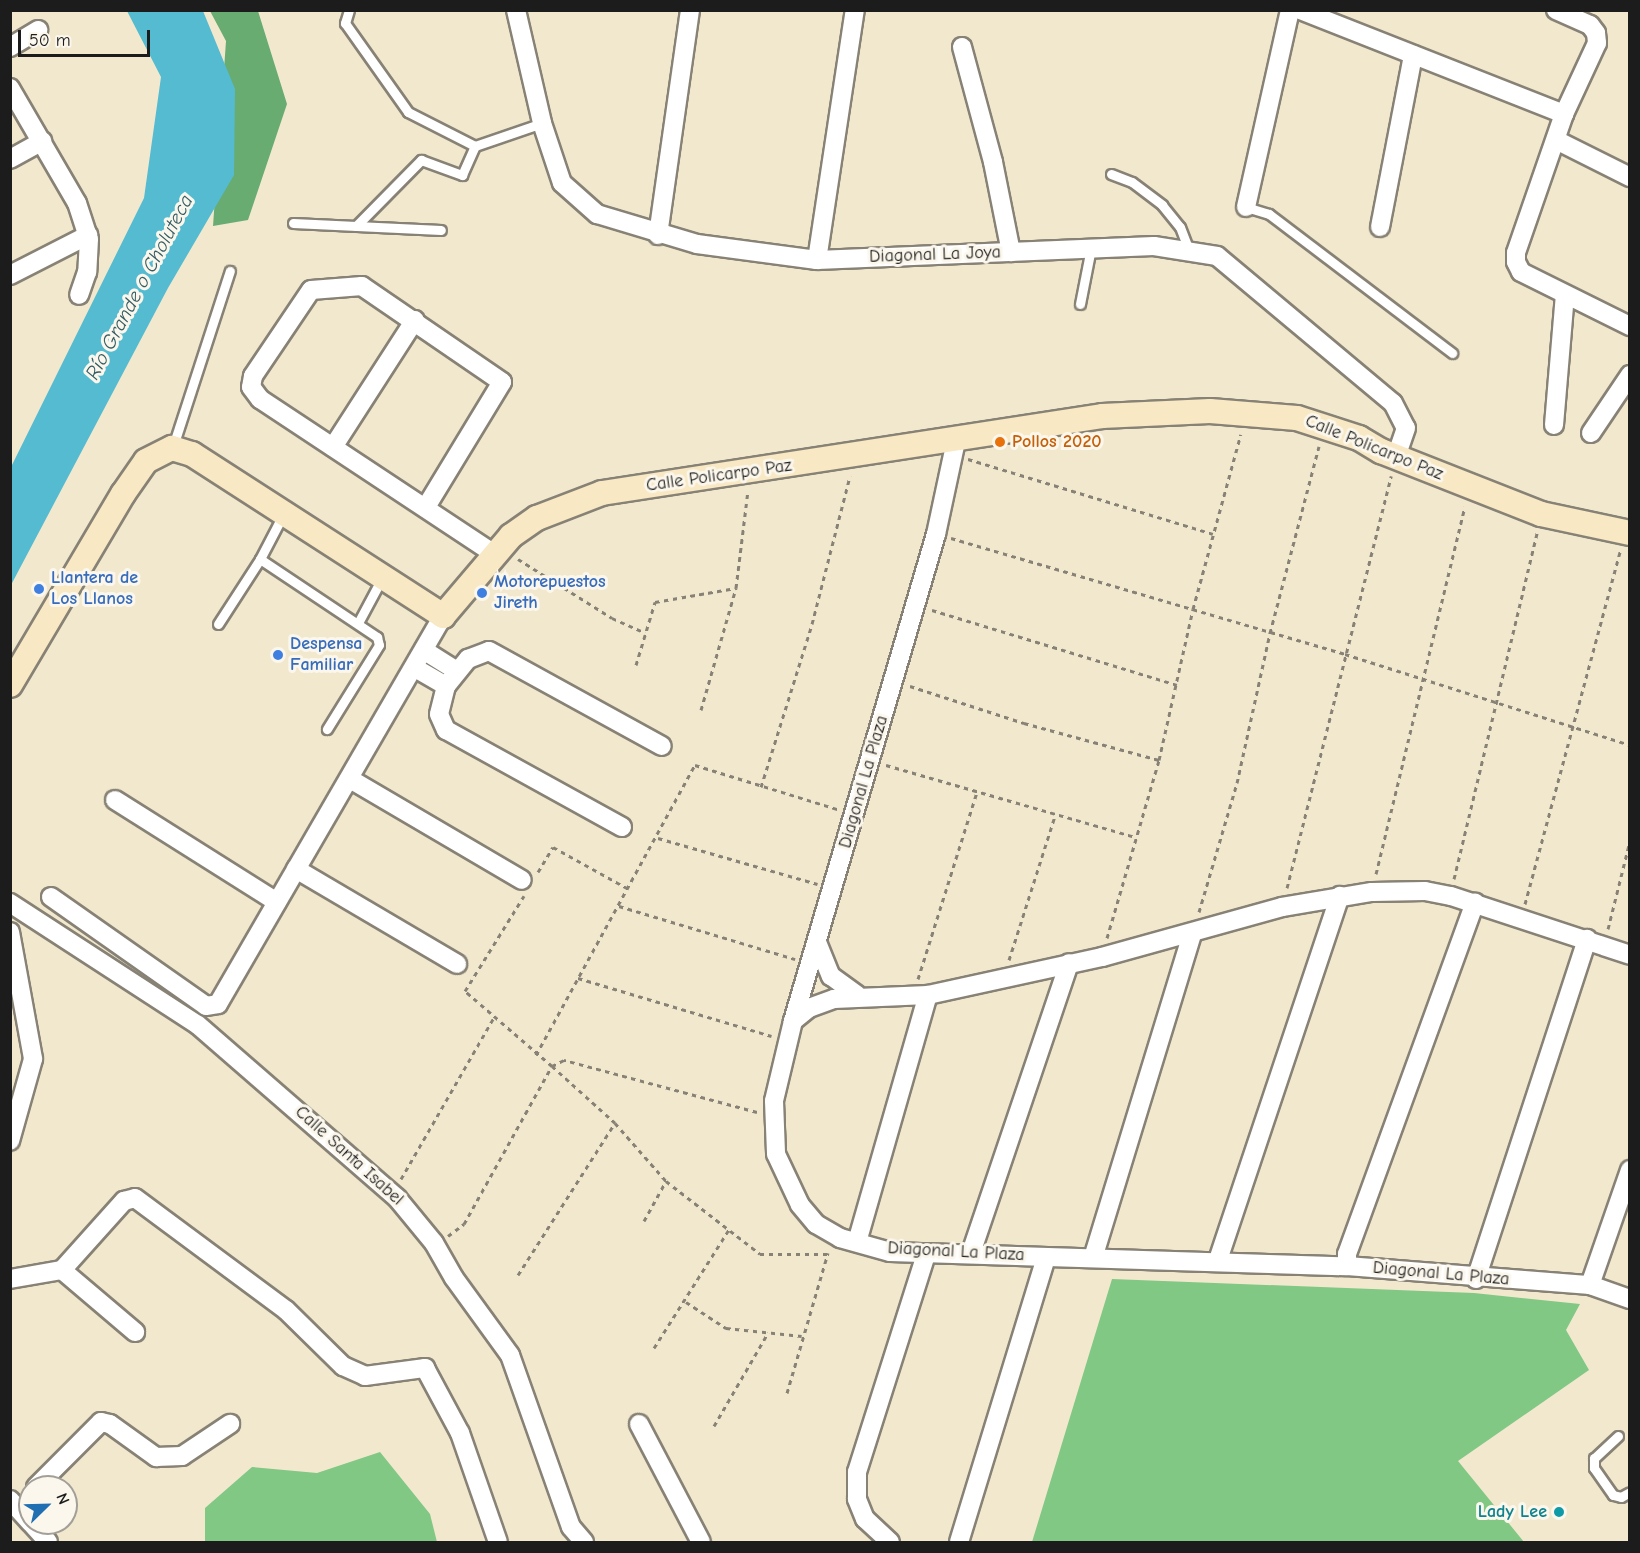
<!DOCTYPE html>
<meta charset="utf-8">
<style>
body{margin:0}
#map{position:relative;width:1640px;height:1553px;overflow:hidden;background:#f2e8ce;font-family:"Comic Neue",sans-serif}
div>[style]{position:absolute}
[style*='--x']{left:calc(var(--x)*1px);top:calc(var(--y)*1px);width:calc(var(--w)*1px);rotate:calc(var(--a)*1deg)}
.green>*{inset:0;background:#80c884}
.forest>*{inset:0;background:#68ac72}
.water>*{inset:0;background:#54bbd1}
.path>*{height:3px;margin-top:-1.5px;transform-origin:0;background:repeating-linear-gradient(90deg,#878275 0 4.5px,transparent 0 9px)}
.roads{filter:drop-shadow(2px 0 #878275) drop-shadow(-2px 0 #878275) drop-shadow(0 2px #878275) drop-shadow(0 -2px #878275)}
.lane>*{height:9px;margin:-4.5px;padding:0 4.5px;transform-origin:4.5px;border-radius:4.5px;background:#fff}
.street>*{height:18px;margin:-9px;padding:0 9px;transform-origin:9px;border-radius:9px;background:#fff}
.secondary>*{height:24px;margin:-12px;padding:0 12px;transform-origin:12px;border-radius:12px;background:#f8e8c3}
.dots>*{width:16px;height:16px;translate:-50% -50%;box-sizing:border-box;border:3px solid #fbf7ec;border-radius:50%}
span{translate:-50% -50%;white-space:nowrap;text-align:center;line-height:1.15;-webkit-text-stroke:6px #fbf7ec;paint-order:stroke}
.street-label{font-size:18px;color:#1c1c1c}
.food-label{font-size:18px;color:#c56008;font-weight:700}
.left{translate:0 -50%;text-align:left}
.shop-label{font-size:18px;color:#366cbe;font-weight:700}
.culture-label{font-size:18px;color:#0d838f;font-weight:700}
.right{translate:-100% -50%;text-align:right}
.water-label{font-size:20px;color:#325c64;font-style:italic}
.frame{position:absolute;inset:0;border:12px solid #1c1c1c;pointer-events:none}
.north{position:absolute;left:18px;top:1475px;width:60px;height:60px;box-sizing:border-box;background:#fbf7ec;border:2px solid #a29f99;border-radius:50%;rotate:67deg;font-size:16px;font-weight:700;line-height:24px;text-align:center;color:#1c1c1c}
.north::after{content:'';display:block;margin:auto;width:21px;height:27px;background:#1f6fb2;clip-path:polygon(50% 0,100% 100%,50% 72%,0 100%)}
.scale{position:absolute;left:18px;top:30px;width:132px;height:27px;box-sizing:border-box;border:3px solid #1c1c1c;border-top:0;padding-left:8px;font-size:18px;line-height:21px;white-space:nowrap;color:#1c1c1c;-webkit-text-stroke:4px #fbf7ec;paint-order:stroke}
</style>
<div id="map">
<div class="green">
<div style="clip-path:polygon(1112px 1279px,1474px 1293px,1580px 1304px,1566px 1330px,1589px 1370px,1458px 1461px,1524px 1542px,1032px 1542px)"></div>
<div style="clip-path:polygon(380px 1452px,430px 1514px,437px 1542px,205px 1542px,205px 1508px,252px 1467px,317px 1473px)"></div>
</div>
<div class="forest">
<div style="clip-path:polygon(210px 11px,258px 11px,287px 104px,248px 220px,213px 226px,226px 41px)"></div>
</div>
<div class="water">
<div style="clip-path:polygon(127px 11px,203px 11px,235px 89px,234px 175px,168px 288px,11px 585px,11px 467px,144px 198px,161px 77px)"></div>
</div>
<div class="path">
<div style="--x:968;--y:459;--w:256;--a:17"></div>
<div style="--x:951;--y:538;--w:411;--a:16.4"></div>
<div style="--x:1345;--y:654;--w:299;--a:17.7"></div>
<div style="--x:518;--y:559;--w:111;--a:32.1"></div>
<div style="--x:612;--y:618;--w:36;--a:24"></div>
<div style="--x:932;--y:610;--w:256;--a:17"></div>
<div style="--x:636;--y:665;--w:66;--a:-73.2"></div>
<div style="--x:655;--y:602;--w:82;--a:-9.8"></div>
<div style="--x:910;--y:686;--w:120;--a:18"></div>
<div style="--x:1024;--y:723;--w:140;--a:15.3"></div>
<div style="--x:701;--y:710;--w:127;--a:-74"></div>
<div style="--x:736;--y:588;--w:99;--a:-83"></div>
<div style="--x:886;--y:765;--w:259;--a:16.1"></div>
<div style="--x:761;--y:787;--w:171;--a:-72.6"></div>
<div style="--x:812;--y:624;--w:153;--a:-75.6"></div>
<div style="--x:658;--y:838;--w:166;--a:16.1"></div>
<div style="--x:538;--y:872;--w:29;--a:-59"></div>
<div style="--x:553;--y:847;--w:85;--a:29"></div>
<div style="--x:1376;--y:874;--w:378;--a:-76.4"></div>
<div style="--x:1454;--y:879;--w:356;--a:-76.5"></div>
<div style="--x:1287;--y:888;--w:425;--a:-75.8"></div>
<div style="--x:1525;--y:904;--w:366;--a:-74.9"></div>
<div style="--x:619;--y:906;--w:184;--a:16.8"></div>
<div style="--x:1199;--y:912;--w:134;--a:-73.6"></div>
<div style="--x:1237;--y:783;--w:154;--a:-77.6"></div>
<div style="--x:1270;--y:633;--w:193;--a:-75.3"></div>
<div style="--x:1608;--y:929;--w:91;--a:-76"></div>
<div style="--x:1107;--y:938;--w:185;--a:-73.7"></div>
<div style="--x:1159;--y:760;--w:155;--a:-77.3"></div>
<div style="--x:1193;--y:609;--w:181;--a:-74.7"></div>
<div style="--x:1009;--y:960;--w:151;--a:-72.3"></div>
<div style="--x:578;--y:978;--w:202;--a:16.7"></div>
<div style="--x:918;--y:979;--w:196;--a:-72.5"></div>
<div style="--x:536;--y:1055;--w:331;--a:-61.3"></div>
<div style="--x:695;--y:765;--w:149;--a:17.2"></div>
<div style="--x:757;--y:1112;--w:200;--a:-164.9"></div>
<div style="--x:564;--y:1060;--w:13;--a:153"></div>
<div style="--x:552;--y:1066;--w:85;--a:42.1"></div>
<div style="--x:615;--y:1123;--w:77;--a:48.7"></div>
<div style="--x:666;--y:1181;--w:119;--a:37.8"></div>
<div style="--x:760;--y:1254;--w:68;--a:0"></div>
<div style="--x:401;--y:1179;--w:185;--a:-60.1"></div>
<div style="--x:644;--y:1221;--w:46;--a:-61.2"></div>
<div style="--x:448;--y:1236;--w:20;--a:-37"></div>
<div style="--x:464;--y:1224;--w:181;--a:-60.9"></div>
<div style="--x:552;--y:1066;--w:115;--a:-139.2"></div>
<div style="--x:465;--y:991;--w:112;--a:-58.2"></div>
<div style="--x:518;--y:1275;--w:180;--a:-57.5"></div>
<div style="--x:686;--y:1302;--w:48;--a:33"></div>
<div style="--x:726;--y:1328;--w:76;--a:6"></div>
<div style="--x:654;--y:1348;--w:142;--a:-57.7"></div>
<div style="--x:787;--y:1393;--w:146;--a:-73.7"></div>
<div style="--x:714;--y:1426;--w:108;--a:-59.9"></div>
</div>
<div class="roads">
<div class="lane">
<div style="--x:349;--y:10;--w:14;--a:107"></div>
<div style="--x:345;--y:23;--w:109;--a:54.7"></div>
<div style="--x:408;--y:112;--w:75;--a:26.9"></div>
<div style="--x:1111;--y:174;--w:22;--a:21"></div>
<div style="--x:1132;--y:182;--w:38;--a:37"></div>
<div style="--x:1162;--y:205;--w:28;--a:51"></div>
<div style="--x:1180;--y:227;--w:25;--a:69"></div>
<div style="--x:1246;--y:207;--w:24;--a:17"></div>
<div style="--x:1269;--y:214;--w:230;--a:37.2"></div>
<div style="--x:293;--y:223;--w:148;--a:2.7"></div>
<div style="--x:356;--y:226;--w:93;--a:-45.4"></div>
<div style="--x:421;--y:160;--w:44;--a:20.1"></div>
<div style="--x:462;--y:175;--w:32;--a:-66"></div>
<div style="--x:475;--y:146;--w:71;--a:-18.9"></div>
<div style="--x:1080;--y:304;--w:57;--a:-78.9"></div>
<div style="--x:173;--y:446;--w:184;--a:-72"></div>
<div style="--x:260;--y:559;--w:141;--a:33.7"></div>
<div style="--x:377;--y:637;--w:8;--a:76"></div>
<div style="--x:379;--y:645;--w:99;--a:121.8"></div>
<div style="--x:358;--y:623;--w:51;--a:-61.9"></div>
<div style="--x:218;--y:624;--w:77;--a:-57.1"></div>
<div style="--x:260;--y:559;--w:50;--a:-62.4"></div>
<div style="--x:1618;--y:1436;--w:33;--a:137"></div>
<div style="--x:1594;--y:1458;--w:10;--a:90"></div>
<div style="--x:1594;--y:1468;--w:33;--a:55"></div>
<div style="--x:1613;--y:1495;--w:8;--a:14"></div>
<div style="--x:1621;--y:1497;--w:10;--a:-29"></div>
</div>
<div class="street">
<div style="--x:516;--y:10;--w:116;--a:77"></div>
<div style="--x:542;--y:123;--w:63;--a:71.6"></div>
<div style="--x:562;--y:183;--w:47;--a:41.5"></div>
<div style="--x:597;--y:214;--w:104;--a:16.7"></div>
<div style="--x:697;--y:244;--w:121;--a:7.6"></div>
<div style="--x:817;--y:260;--w:337;--a:-2.4"></div>
<div style="--x:1154;--y:246;--w:64;--a:9"></div>
<div style="--x:1217;--y:256;--w:229;--a:39.9"></div>
<div style="--x:1393;--y:403;--w:28;--a:63"></div>
<div style="--x:1406;--y:428;--w:28;--a:109"></div>
<div style="--x:1300;--y:10;--w:284;--a:21.5"></div>
<div style="--x:1556;--y:10;--w:37;--a:24"></div>
<div style="--x:1590;--y:25;--w:10;--a:53"></div>
<div style="--x:1596;--y:33;--w:10;--a:84"></div>
<div style="--x:1597;--y:43;--w:78;--a:114.9"></div>
<div style="--x:1564;--y:114;--w:147;--a:109.1"></div>
<div style="--x:1516;--y:253;--w:9;--a:90"></div>
<div style="--x:1516;--y:262;--w:11;--a:63"></div>
<div style="--x:1521;--y:272;--w:122;--a:26.4"></div>
<div style="--x:10;--y:47;--w:33;--a:-31"></div>
<div style="--x:962;--y:47;--w:119;--a:74.9"></div>
<div style="--x:993;--y:162;--w:92;--a:78.7"></div>
<div style="--x:10;--y:88;--w:133;--a:59.8"></div>
<div style="--x:77;--y:203;--w:38;--a:72"></div>
<div style="--x:89;--y:239;--w:33;--a:93"></div>
<div style="--x:87;--y:272;--w:24;--a:109"></div>
<div style="--x:1556;--y:140;--w:83;--a:26.6"></div>
<div style="--x:10;--y:159;--w:37;--a:-29"></div>
<div style="--x:1246;--y:207;--w:202;--a:-77.4"></div>
<div style="--x:1380;--y:227;--w:175;--a:-79.1"></div>
<div style="--x:658;--y:235;--w:227;--a:-81.9"></div>
<div style="--x:817;--y:260;--w:253;--a:-81.4"></div>
<div style="--x:10;--y:275;--w:88;--a:-27.1"></div>
<div style="--x:1554;--y:425;--w:131;--a:-85.2"></div>
<div style="--x:1591;--y:433;--w:70;--a:-56.1"></div>
<div style="--x:956;--y:441;--w:95;--a:102.1"></div>
<div style="--x:936;--y:534;--w:508;--a:106.36"></div>
<div style="--x:793;--y:1021;--w:82;--a:103.4"></div>
<div style="--x:774;--y:1101;--w:53;--a:87.8"></div>
<div style="--x:776;--y:1154;--w:56;--a:64.8"></div>
<div style="--x:800;--y:1205;--w:25;--a:50"></div>
<div style="--x:816;--y:1224;--w:28;--a:30"></div>
<div style="--x:840;--y:1238;--w:52;--a:15.6"></div>
<div style="--x:890;--y:1252;--w:457;--a:1.8"></div>
<div style="--x:1347;--y:1266;--w:244;--a:4.5"></div>
<div style="--x:1590;--y:1285;--w:42;--a:19.3"></div>
<div style="--x:333;--y:447;--w:151;--a:-57.2"></div>
<div style="--x:426;--y:507;--w:146;--a:-58.7"></div>
<div style="--x:502;--y:382;--w:170;--a:-145.6"></div>
<div style="--x:362;--y:286;--w:51;--a:175.5"></div>
<div style="--x:311;--y:290;--w:104;--a:124"></div>
<div style="--x:253;--y:376;--w:11;--a:100"></div>
<div style="--x:251;--y:387;--w:15;--a:53"></div>
<div style="--x:260;--y:399;--w:281;--a:33.5"></div>
<div style="--x:425;--y:651;--w:36;--a:32"></div>
<div style="--x:415;--y:668;--w:36;--a:30"></div>
<div style="--x:350;--y:779;--w:199;--a:30.4"></div>
<div style="--x:115;--y:800;--w:191;--a:32.2"></div>
<div style="--x:622;--y:827;--w:201;--a:-151.1"></div>
<div style="--x:446;--y:730;--w:17;--a:-114"></div>
<div style="--x:439;--y:714;--w:29;--a:-76"></div>
<div style="--x:446;--y:686;--w:35;--a:-51"></div>
<div style="--x:468;--y:659;--w:22;--a:-21"></div>
<div style="--x:489;--y:651;--w:197;--a:28.8"></div>
<div style="--x:296;--y:869;--w:187;--a:30.5"></div>
<div style="--x:51;--y:897;--w:189;--a:35.1"></div>
<div style="--x:206;--y:1006;--w:12;--a:-9"></div>
<div style="--x:218;--y:1004;--w:449;--a:-59.9"></div>
<div style="--x:10;--y:903;--w:224;--a:33"></div>
<div style="--x:198;--y:1025;--w:264;--a:41"></div>
<div style="--x:397;--y:1198;--w:58;--a:50.6"></div>
<div style="--x:434;--y:1243;--w:40;--a:60.3"></div>
<div style="--x:454;--y:1278;--w:95;--a:54"></div>
<div style="--x:510;--y:1355;--w:182;--a:70.5"></div>
<div style="--x:571;--y:1527;--w:20;--a:49"></div>
<div style="--x:10;--y:932;--w:129;--a:79.7"></div>
<div style="--x:33;--y:1059;--w:85;--a:105.7"></div>
<div style="--x:817;--y:942;--w:37;--a:68"></div>
<div style="--x:831;--y:976;--w:32;--a:36"></div>
<div style="--x:793;--y:1021;--w:21;--a:-39"></div>
<div style="--x:809;--y:1008;--w:27;--a:-20"></div>
<div style="--x:834;--y:999;--w:94;--a:-2.4"></div>
<div style="--x:928;--y:995;--w:178;--a:-12.3"></div>
<div style="--x:1102;--y:957;--w:187;--a:-15.5"></div>
<div style="--x:1282;--y:907;--w:91;--a:-9.5"></div>
<div style="--x:1372;--y:892;--w:53;--a:-1.1"></div>
<div style="--x:1425;--y:891;--w:26;--a:11"></div>
<div style="--x:1451;--y:896;--w:188;--a:18.2"></div>
<div style="--x:857;--y:1242;--w:257;--a:-74"></div>
<div style="--x:971;--y:1253;--w:306;--a:-71.3"></div>
<div style="--x:1093;--y:1258;--w:339;--a:-73"></div>
<div style="--x:1218;--y:1260;--w:384;--a:-71.5"></div>
<div style="--x:1347;--y:1266;--w:12;--a:-90"></div>
<div style="--x:1347;--y:1254;--w:374;--a:-70"></div>
<div style="--x:62;--y:1270;--w:96;--a:40.3"></div>
<div style="--x:10;--y:1279;--w:53;--a:-9.8"></div>
<div style="--x:62;--y:1270;--w:93;--a:-48.1"></div>
<div style="--x:124;--y:1201;--w:11;--a:-15"></div>
<div style="--x:135;--y:1198;--w:188;--a:36.6"></div>
<div style="--x:286;--y:1310;--w:80;--a:44.5"></div>
<div style="--x:343;--y:1366;--w:24;--a:24"></div>
<div style="--x:365;--y:1376;--w:61;--a:-7.6"></div>
<div style="--x:425;--y:1368;--w:74;--a:61.7"></div>
<div style="--x:460;--y:1433;--w:115;--a:70.8"></div>
<div style="--x:1476;--y:1279;--w:358;--a:-71.9"></div>
<div style="--x:1590;--y:1285;--w:122;--a:-70.8"></div>
<div style="--x:639;--y:1424;--w:133;--a:62.3"></div>
<div style="--x:36;--y:1487;--w:92;--a:-45"></div>
<div style="--x:101;--y:1422;--w:9;--a:13"></div>
<div style="--x:110;--y:1424;--w:57;--a:35.7"></div>
<div style="--x:156;--y:1457;--w:26;--a:-2"></div>
<div style="--x:182;--y:1456;--w:58;--a:-33.7"></div>
<div style="--x:10;--y:1500;--w:30;--a:48"></div>
<div style="--x:31;--y:1523;--w:25;--a:48"></div>
<div style="--x:890;--y:1542;--w:34;--a:-137"></div>
<div style="--x:865;--y:1519;--w:22;--a:-112"></div>
<div style="--x:857;--y:1499;--w:27;--a:-90"></div>
<div style="--x:857;--y:1472;--w:229;--a:-72.4"></div>
<div style="--x:959;--y:1542;--w:298;--a:-73"></div>
</div>
<div class="secondary">
<div style="--x:10;--y:685;--w:222;--a:-59.4"></div>
<div style="--x:123;--y:494;--w:40;--a:-55.1"></div>
<div style="--x:146;--y:461;--w:29;--a:-27"></div>
<div style="--x:172;--y:448;--w:21;--a:17"></div>
<div style="--x:192;--y:454;--w:299;--a:32.8"></div>
<div style="--x:443;--y:616;--w:105;--a:-49.6"></div>
<div style="--x:511;--y:536;--w:32;--a:-35"></div>
<div style="--x:537;--y:518;--w:70;--a:-21"></div>
<div style="--x:602;--y:493;--w:506;--a:-8.75"></div>
<div style="--x:1102;--y:416;--w:108;--a:-2.7"></div>
<div style="--x:1210;--y:411;--w:87;--a:4.6"></div>
<div style="--x:1297;--y:418;--w:65;--a:17.9"></div>
<div style="--x:1359;--y:438;--w:26;--a:31"></div>
<div style="--x:1381;--y:451;--w:172;--a:21.5"></div>
<div style="--x:1541;--y:514;--w:91;--a:12.1"></div>
</div>
</div>
<div class="dots">
<div style="left:1000px;top:442px;background:#e8710a"></div>
<div style="left:39px;top:589px;background:#3f7fe0"></div>
<div style="left:482px;top:593px;background:#3f7fe0"></div>
<div style="left:278px;top:655px;background:#3f7fe0"></div>
<div style="left:1559px;top:1512px;background:#0f9aa8"></div>
</div>
<div class="street-label">
<span style="left:935px;top:255px;rotate:-2deg">Diagonal La Joya</span>
<span style="left:1374px;top:448px;rotate:22deg">Calle Policarpo Paz</span>
<span style="left:719px;top:476px;rotate:-8deg">Calle Policarpo Paz</span>
<span style="left:864px;top:782px;rotate:-74deg">Diagonal La Plaza</span>
<span style="left:349px;top:1156px;rotate:42deg">Calle Santa Isabel</span>
<span style="left:956px;top:1252px;rotate:3deg">Diagonal La Plaza</span>
<span style="left:1441px;top:1274px;rotate:5deg">Diagonal La Plaza</span>
</div>
<div class="food-label">
<span class="left" style="left:1012px;top:442px">Pollos 2020</span>
</div>
<div class="shop-label">
<span class="left" style="left:51px;top:589px">Llantera de<br>Los Llanos</span>
<span class="left" style="left:494px;top:593px">Motorepuestos<br>Jireth</span>
<span class="left" style="left:290px;top:655px">Despensa<br>Familiar</span>
</div>
<div class="culture-label">
<span class="right" style="left:1547px;top:1512px">Lady Lee</span>
</div>
<div class="water-label">
<span style="left:139px;top:287px;rotate:-62deg">Río Grande o Choluteca</span>
</div>
<div class="frame"></div>
<div class="north">N</div>
<div class="scale">50 m</div>
</div>
